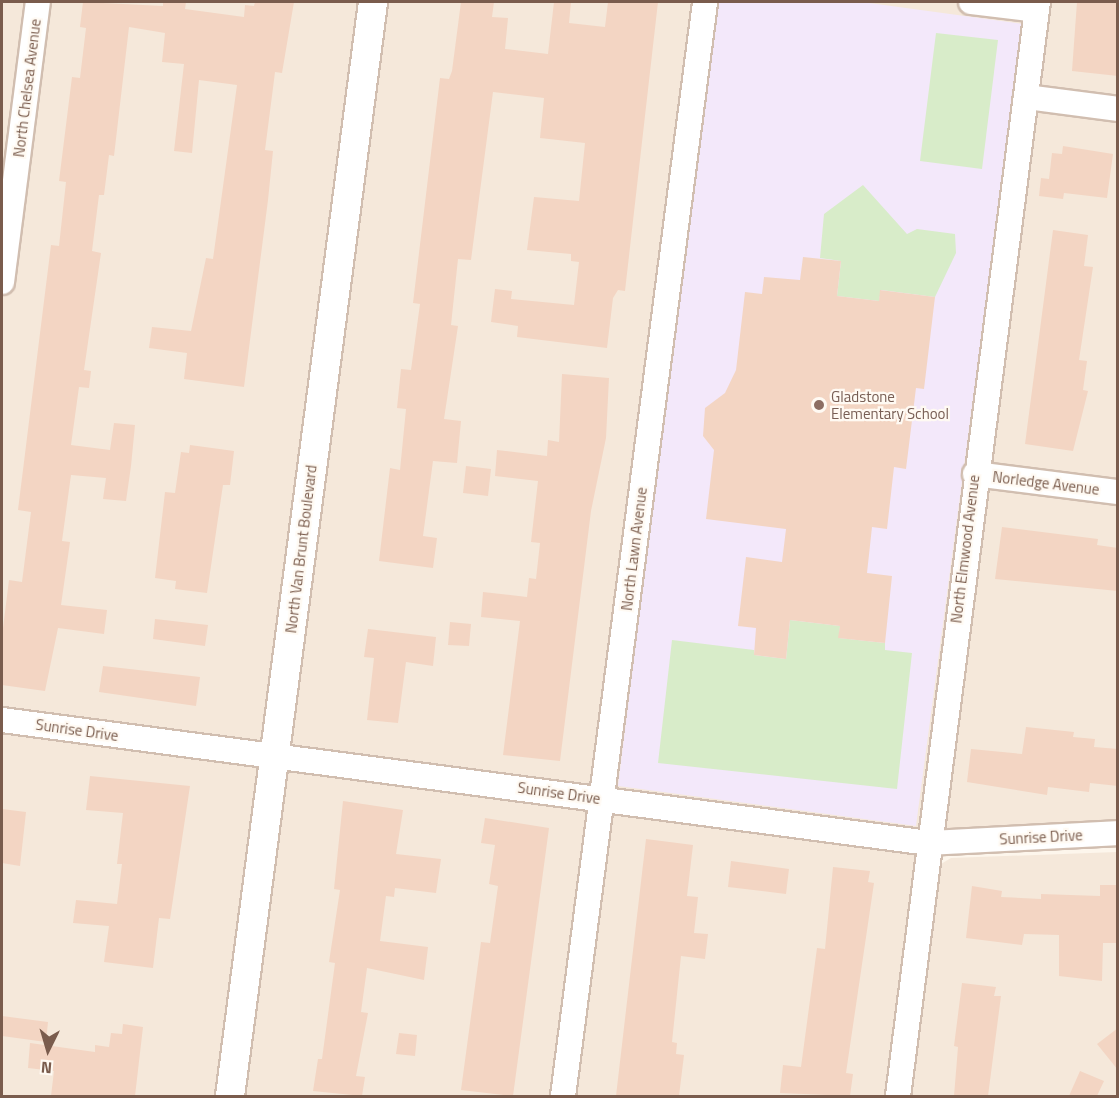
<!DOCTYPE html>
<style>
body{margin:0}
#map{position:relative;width:1119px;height:1098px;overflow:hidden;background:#fdf6ec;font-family:"Titillium Web",sans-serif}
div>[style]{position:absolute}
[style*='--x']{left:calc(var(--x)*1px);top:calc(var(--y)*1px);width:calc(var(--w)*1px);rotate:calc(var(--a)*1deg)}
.residential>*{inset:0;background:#f5e8da}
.education>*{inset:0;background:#f3e8fa}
.green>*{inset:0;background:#d8ecc9}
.building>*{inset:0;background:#f3d5c3}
.roads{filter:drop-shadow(2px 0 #d1beb0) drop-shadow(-2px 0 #d1beb0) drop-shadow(0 2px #d1beb0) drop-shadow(0 -2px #d1beb0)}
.minor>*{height:24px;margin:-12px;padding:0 12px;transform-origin:12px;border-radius:12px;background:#fff}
.tertiary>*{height:28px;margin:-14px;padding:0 14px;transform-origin:14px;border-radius:14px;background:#fff}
.dots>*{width:16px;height:16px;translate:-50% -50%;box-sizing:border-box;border:3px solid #fffaf3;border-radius:50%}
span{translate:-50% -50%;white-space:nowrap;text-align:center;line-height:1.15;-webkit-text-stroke:4.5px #fffaf3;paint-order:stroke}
.street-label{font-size:15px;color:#7a5c4d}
.education-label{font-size:15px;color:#785e54}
.left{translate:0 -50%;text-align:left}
.frame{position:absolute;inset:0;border:3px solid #7a5c4d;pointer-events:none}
.north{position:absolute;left:18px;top:1020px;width:60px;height:60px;-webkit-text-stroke:4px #fffaf3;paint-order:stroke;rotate:185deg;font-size:16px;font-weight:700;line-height:24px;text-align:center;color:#7a5c4d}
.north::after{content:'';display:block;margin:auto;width:21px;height:27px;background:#7a5c4d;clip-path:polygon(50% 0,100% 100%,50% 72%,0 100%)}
</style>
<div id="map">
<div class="residential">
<div style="clip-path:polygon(2px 2px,1117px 2px,1117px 826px,938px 834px,889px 1096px,2px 1096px)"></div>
<div style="clip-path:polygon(1117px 852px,1117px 1096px,911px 1096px,941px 864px,951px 858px)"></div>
</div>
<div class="education">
<div style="clip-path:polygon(716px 2px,862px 2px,1023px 24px,916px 826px,618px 786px)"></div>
</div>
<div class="green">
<div style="clip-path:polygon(936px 33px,998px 40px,982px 169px,920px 161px)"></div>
<div style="clip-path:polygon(863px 185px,907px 234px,917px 229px,955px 234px,956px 253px,935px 297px,881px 290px,879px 301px,837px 296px,841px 261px,820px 258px,824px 214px)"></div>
<div style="clip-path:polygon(790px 620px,840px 626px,839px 638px,885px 643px,885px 650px,912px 653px,897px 789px,658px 763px,672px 640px,754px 650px,754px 655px,786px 659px)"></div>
</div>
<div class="building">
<div style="clip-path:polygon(83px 2px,163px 6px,163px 2px,186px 2px,185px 9px,244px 17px,245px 5px,254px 6px,255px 2px,294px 2px,282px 73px,275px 72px,273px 88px,265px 150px,273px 151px,268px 200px,244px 387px,184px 379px,187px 353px,149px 348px,152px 327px,191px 331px,206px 258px,213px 259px,237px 85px,199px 80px,192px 153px,174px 151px,184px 64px,162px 62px,165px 33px,129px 27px,114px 156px,109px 155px,104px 195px,99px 195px,92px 251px,101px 253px,84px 370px,91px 371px,89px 388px,79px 387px,71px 445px,110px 450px,114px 423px,135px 425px,131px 466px,126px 501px,103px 499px,106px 478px,71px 475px,62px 541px,70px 542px,61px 605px,107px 610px,104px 634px,58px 628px,45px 691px,2px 685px,2px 636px,9px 580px,22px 582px,31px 512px,18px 510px,51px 245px,59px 246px,66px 182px,59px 181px,72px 77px,80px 78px,86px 28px,80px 27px)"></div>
<div style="clip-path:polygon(461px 2px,494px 2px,492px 17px,508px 18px,505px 49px,548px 54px,554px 2px,571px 2px,569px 23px,605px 27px,608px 2px,658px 2px,625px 291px,618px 290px,613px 298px,607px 348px,517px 337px,518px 326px,491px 322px,495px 289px,512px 291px,511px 299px,574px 305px,579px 262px,571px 261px,571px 254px,527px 250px,534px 197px,579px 201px,585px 143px,540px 138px,544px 98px,493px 92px,471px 260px,458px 259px,451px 325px,458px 326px,444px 419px,461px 421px,457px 463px,433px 461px,423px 536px,437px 538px,433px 568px,379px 561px,390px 468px,400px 470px,406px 409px,397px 408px,401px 369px,411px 370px,420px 304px,413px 303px,440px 78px,449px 79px,452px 71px)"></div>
<div style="clip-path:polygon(1077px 2px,1118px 2px,1118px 76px,1072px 71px)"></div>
<div style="clip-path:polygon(1063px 146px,1113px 154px,1107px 198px,1064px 193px,1063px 199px,1039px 196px,1041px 178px,1049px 179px,1052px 153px,1062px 154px)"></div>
<div style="clip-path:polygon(1053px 230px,1088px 235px,1084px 266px,1093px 267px,1079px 360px,1087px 361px,1083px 390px,1088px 391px,1073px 451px,1025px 444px)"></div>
<div style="clip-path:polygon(803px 257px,841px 261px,837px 296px,879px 301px,880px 290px,935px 297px,924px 389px,916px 388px,906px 469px,894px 467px,887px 529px,872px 527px,867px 573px,892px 576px,885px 643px,838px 638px,840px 626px,790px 620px,786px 659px,754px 655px,756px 628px,738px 626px,746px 557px,782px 562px,786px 529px,706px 519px,714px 450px,703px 436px,705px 408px,725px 393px,736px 370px,745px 292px,762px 294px,764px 277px,800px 280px)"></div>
<div style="clip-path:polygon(562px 374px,609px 378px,606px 438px,591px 511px,560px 761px,503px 755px,520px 621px,481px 617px,483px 592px,527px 597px,529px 578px,536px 579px,540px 543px,531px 542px,538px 481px,495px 476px,497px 450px,547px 456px,548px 440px,559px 442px)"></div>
<div style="clip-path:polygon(190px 445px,234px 451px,230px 485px,223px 485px,207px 593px,175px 589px,176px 581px,155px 578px,165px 492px,175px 493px,181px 452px,189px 453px)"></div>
<div style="clip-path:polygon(466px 466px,491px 469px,488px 496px,463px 493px)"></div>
<div style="clip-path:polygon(1002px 527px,1098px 539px,1097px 545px,1118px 548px,1118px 591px,995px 579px)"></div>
<div style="clip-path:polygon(155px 619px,208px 625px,205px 646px,153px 639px)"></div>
<div style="clip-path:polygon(450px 622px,471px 624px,469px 646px,448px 645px)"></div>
<div style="clip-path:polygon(368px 629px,436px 637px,433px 666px,406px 662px,398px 723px,367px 720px,374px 658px,364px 657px)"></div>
<div style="clip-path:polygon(103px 666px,200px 677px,196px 706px,99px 692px)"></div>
<div style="clip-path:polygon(1026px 727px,1074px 732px,1073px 737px,1095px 739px,1094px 747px,1118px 749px,1118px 786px,1090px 783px,1089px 792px,1048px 787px,1047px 795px,967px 782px,971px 749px,1022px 754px)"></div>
<div style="clip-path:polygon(90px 776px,190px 786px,170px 919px,159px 918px,153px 968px,104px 962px,109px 926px,73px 923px,76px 900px,117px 904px,122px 864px,117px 864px,123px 813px,86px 810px)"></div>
<div style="clip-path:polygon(343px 801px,403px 810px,396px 854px,441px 859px,436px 893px,395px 888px,394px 897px,386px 896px,380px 941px,428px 947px,424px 980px,367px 968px,361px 1012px,368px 1013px,356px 1076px,365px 1077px,362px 1096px,313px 1091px,318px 1059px,322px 1059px,335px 963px,329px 962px,340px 890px,334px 889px)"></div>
<div style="clip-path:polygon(2px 809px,26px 812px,20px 866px,2px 863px)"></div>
<div style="clip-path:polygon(485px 818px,549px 828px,513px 1096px,461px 1090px,481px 942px,490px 943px,498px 886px,489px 884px,495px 845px,481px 843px)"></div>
<div style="clip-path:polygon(646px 839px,693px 845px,687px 896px,698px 897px,694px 933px,708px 934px,705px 959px,681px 956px,672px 1042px,677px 1043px,676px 1054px,684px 1055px,679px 1096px,616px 1096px)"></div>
<div style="clip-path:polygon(731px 861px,789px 869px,786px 894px,728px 887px)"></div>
<div style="clip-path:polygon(833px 867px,870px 871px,868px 882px,874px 883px,846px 1073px,853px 1074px,850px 1096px,780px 1093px,783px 1065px,801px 1067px,817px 948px,825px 949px)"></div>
<div style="clip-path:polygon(1100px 885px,1118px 885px,1118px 943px,1103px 943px,1102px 981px,1059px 976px,1059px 935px,1024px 934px,1022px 945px,966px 938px,972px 886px,1002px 891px,1001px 897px,1041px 899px,1041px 894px,1100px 896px)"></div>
<div style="clip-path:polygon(962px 983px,996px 987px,994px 996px,1001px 996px,988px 1096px,954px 1096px,958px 1047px,954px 1046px)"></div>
<div style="clip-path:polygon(2px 1016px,48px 1022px,46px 1042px,2px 1036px)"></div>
<div style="clip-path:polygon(123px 1024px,143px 1027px,135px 1096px,51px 1096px,54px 1071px,28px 1068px,30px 1043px,95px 1052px,95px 1045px,109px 1047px,111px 1033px,122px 1034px)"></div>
<div style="clip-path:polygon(1118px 1028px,1118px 1070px,1097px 1044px)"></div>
<div style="clip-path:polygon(399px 1033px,417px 1035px,415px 1056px,396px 1054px)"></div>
<div style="clip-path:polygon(1080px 1071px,1104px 1081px,1097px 1096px,1069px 1096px)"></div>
</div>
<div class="roads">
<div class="minor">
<div style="--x:971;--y:2;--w:66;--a:6.9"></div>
<div style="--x:1026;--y:97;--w:93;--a:7.4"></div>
<div style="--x:2;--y:282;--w:282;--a:-82.7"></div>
<div style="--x:975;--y:474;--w:144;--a:7.2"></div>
<div style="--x:2;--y:720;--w:935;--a:7.56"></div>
<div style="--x:929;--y:843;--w:189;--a:-3"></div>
<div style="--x:563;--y:1096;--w:1103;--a:-82.6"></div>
<div style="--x:898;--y:1096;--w:1103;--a:-82.71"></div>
</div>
<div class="tertiary">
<div style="--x:230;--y:1096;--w:1103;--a:-82.55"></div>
</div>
</div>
<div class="dots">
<div style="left:819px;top:405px;background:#8d6e63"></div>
</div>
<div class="street-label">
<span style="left:27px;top:88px;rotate:-83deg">North Chelsea Avenue</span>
<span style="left:1046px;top:483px;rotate:7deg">Norledge Avenue</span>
<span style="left:301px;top:549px;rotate:-83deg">North Van Brunt Boulevard</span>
<span style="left:634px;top:549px;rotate:-83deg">North Lawn Avenue</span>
<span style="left:965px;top:549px;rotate:-83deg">North Elmwood Avenue</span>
<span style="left:77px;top:730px;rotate:8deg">Sunrise Drive</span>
<span style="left:559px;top:793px;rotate:8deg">Sunrise Drive</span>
<span style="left:1041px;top:837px;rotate:-3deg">Sunrise Drive</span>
</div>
<div class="education-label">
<span class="left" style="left:831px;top:405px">Gladstone<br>Elementary School</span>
</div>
<div class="frame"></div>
<div class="north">N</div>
</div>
